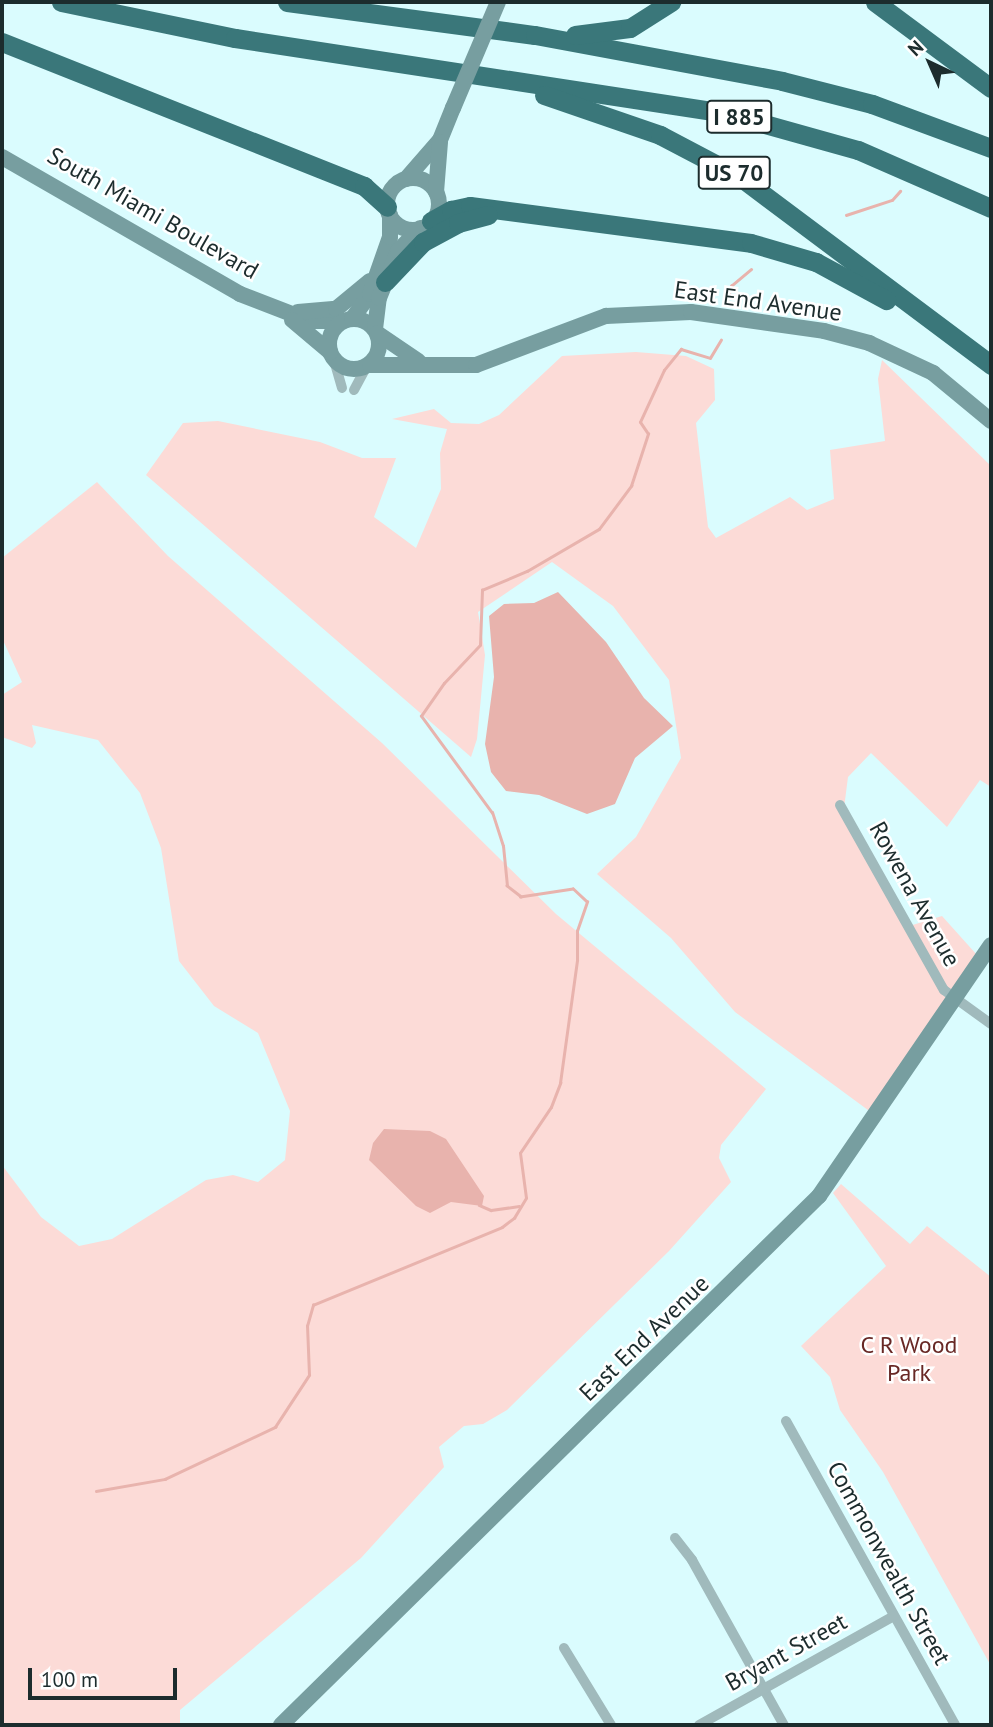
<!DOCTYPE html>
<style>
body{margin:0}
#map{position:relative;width:993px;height:1727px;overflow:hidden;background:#dafcfe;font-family:"PT Sans",sans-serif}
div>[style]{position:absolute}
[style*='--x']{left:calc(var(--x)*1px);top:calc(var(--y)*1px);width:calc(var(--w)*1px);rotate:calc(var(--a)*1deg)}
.green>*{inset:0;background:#fcdbd7}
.water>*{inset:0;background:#e8b3ad}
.stream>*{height:2.5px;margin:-1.25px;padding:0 1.25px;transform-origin:1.25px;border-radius:1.25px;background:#e8b3ad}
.street>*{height:10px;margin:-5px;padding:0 5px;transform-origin:5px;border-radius:5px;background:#a0babc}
.secondary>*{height:16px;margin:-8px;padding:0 8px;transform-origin:8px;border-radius:8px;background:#779ea0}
.secondary>.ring{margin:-8px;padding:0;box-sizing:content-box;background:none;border:16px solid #779ea0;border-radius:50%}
.highway>*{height:19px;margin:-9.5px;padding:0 9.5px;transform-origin:9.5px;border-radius:9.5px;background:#3a777a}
.secondary-bridge>*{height:16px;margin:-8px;padding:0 8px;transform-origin:8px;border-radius:8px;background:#779ea0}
span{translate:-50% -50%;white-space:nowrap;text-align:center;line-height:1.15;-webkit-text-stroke:5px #fff;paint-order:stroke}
.shield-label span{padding:2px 5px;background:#fff;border:2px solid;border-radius:5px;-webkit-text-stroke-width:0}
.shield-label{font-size:23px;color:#1c2c2d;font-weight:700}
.street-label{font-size:24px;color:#1c2c2d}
.park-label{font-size:24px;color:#682825}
.frame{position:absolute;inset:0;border:4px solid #1c2c2d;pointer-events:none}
.north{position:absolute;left:895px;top:28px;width:70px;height:70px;-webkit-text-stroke:5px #fff;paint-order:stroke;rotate:316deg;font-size:19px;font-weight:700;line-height:28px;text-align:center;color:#1c2c2d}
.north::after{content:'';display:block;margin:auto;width:24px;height:32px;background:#1c2c2d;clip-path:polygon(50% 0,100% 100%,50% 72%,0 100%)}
.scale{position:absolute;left:28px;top:1668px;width:149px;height:32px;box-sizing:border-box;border:4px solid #1c2c2d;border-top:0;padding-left:9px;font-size:21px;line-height:24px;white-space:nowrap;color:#1c2c2d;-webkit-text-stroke:5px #fff;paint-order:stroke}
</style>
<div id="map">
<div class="green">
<div style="clip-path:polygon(636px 352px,686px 356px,714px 369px,715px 400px,696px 423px,708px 527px,716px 538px,790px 497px,807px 510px,834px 499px,830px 450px,885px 441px,878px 379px,882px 360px,991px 466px,991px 787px,980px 780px,947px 827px,871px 753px,848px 777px,843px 816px,906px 927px,942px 916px,977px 955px,872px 1113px,735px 1012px,671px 938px,597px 874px,636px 837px,681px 758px,669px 680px,613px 606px,552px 562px,478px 612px,485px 655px,477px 739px,471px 757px,146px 475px,183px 423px,218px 421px,320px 442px,362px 458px,396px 458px,374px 517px,416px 548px,441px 489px,440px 453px,447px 429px,392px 419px,434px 409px,451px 423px,479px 424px,499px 415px,562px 356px)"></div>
<div style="clip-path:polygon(97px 482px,168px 556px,382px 743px,556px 914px,766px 1089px,721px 1145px,719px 1158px,731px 1182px,669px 1251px,507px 1410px,483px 1424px,464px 1426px,439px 1447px,444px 1467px,361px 1558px,180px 1710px,180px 1725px,2px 1725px,2px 1165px,41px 1217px,79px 1246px,112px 1239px,206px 1180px,233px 1175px,258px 1182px,285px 1160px,290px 1111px,258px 1033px,214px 1006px,179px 961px,161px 848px,140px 793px,98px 740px,32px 725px,36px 743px,32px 748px,2px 737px,2px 695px,22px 682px,2px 638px,2px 558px)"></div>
<div style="clip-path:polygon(841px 1184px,910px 1244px,927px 1226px,991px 1277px,991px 1666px,883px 1472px,840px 1410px,830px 1377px,801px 1346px,886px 1266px,833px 1193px)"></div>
</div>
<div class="water">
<div style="clip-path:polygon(558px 592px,606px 642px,644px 698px,673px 726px,635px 758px,615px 804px,587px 814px,539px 795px,506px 791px,491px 772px,485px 744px,494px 677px,489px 616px,504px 604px,534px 603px)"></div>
<div style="clip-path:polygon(384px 1129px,430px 1131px,446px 1139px,484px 1196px,482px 1206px,451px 1202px,430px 1213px,416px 1206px,369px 1160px,373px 1143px)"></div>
</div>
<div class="stream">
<div style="--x:846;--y:215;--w:48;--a:-18.1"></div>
<div style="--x:892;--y:200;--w:12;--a:-48"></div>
<div style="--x:726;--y:304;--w:19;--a:-74"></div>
<div style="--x:731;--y:286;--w:26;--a:-40"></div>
<div style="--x:479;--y:1205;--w:13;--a:23"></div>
<div style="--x:491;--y:1210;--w:28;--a:-8"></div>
<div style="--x:96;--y:1491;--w:70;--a:-9.9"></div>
<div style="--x:165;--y:1479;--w:122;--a:-25.3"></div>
<div style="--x:275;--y:1427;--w:62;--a:-56.8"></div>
<div style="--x:309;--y:1375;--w:49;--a:-92.3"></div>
<div style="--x:307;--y:1326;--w:22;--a:-74"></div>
<div style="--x:313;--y:1305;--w:204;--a:-22.4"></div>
<div style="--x:502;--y:1227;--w:15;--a:-37"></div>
<div style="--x:514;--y:1218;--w:23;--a:-59"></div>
<div style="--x:526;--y:1198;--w:45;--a:-97.6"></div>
<div style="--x:520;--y:1153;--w:55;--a:-56"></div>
<div style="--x:551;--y:1107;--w:26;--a:-69"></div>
<div style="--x:560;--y:1083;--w:124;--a:-82.1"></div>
<div style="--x:577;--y:960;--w:29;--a:-90"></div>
<div style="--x:577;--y:931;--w:31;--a:-71"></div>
<div style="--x:587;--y:902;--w:19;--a:-137"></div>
<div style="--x:573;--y:889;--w:53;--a:171.3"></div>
<div style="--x:521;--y:897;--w:18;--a:-142"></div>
<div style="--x:507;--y:886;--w:40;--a:-95.7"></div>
<div style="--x:503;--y:846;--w:35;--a:-108"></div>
<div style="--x:492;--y:813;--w:120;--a:-126.2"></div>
<div style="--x:421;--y:716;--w:40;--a:-55.1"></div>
<div style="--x:444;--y:683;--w:52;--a:-46.5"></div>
<div style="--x:480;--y:645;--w:55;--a:-87.9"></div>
<div style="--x:482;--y:590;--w:49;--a:-22.9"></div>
<div style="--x:527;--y:571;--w:83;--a:-30.3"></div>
<div style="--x:599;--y:529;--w:54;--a:-53.3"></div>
<div style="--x:631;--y:486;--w:55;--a:-71.9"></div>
<div style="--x:648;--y:434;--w:14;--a:-124"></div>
<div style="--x:640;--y:422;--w:57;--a:-65.2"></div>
<div style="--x:664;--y:370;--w:27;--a:-51"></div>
<div style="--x:681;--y:349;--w:30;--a:17"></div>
<div style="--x:710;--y:358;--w:21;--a:-59"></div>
</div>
<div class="street">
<div style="--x:334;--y:360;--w:29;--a:74"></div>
<div style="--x:354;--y:390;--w:26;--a:-62"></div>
<div style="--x:840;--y:805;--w:212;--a:60.7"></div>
<div style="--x:944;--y:990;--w:58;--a:35.9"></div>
<div style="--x:786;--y:1421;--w:348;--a:60.9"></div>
<div style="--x:675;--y:1538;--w:28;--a:52"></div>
<div style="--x:692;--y:1560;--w:189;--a:60.9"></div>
<div style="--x:564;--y:1648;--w:90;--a:58.6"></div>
<div style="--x:699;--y:1725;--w:223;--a:-29.2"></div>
</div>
<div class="secondary">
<div style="--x:2;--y:157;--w:275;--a:29.9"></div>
<div style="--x:240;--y:294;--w:75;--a:21.1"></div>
<div style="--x:310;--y:321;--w:33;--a:0"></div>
<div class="ring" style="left:387px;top:178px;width:36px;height:36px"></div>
<div style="--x:406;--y:179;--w:52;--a:-48.9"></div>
<div style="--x:440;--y:140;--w:35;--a:-68"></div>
<div style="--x:436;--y:192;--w:50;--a:-85.4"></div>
<div style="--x:298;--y:312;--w:38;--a:-5"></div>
<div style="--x:336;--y:309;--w:44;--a:-39.5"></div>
<div class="ring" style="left:329px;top:319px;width:34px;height:34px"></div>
<div style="--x:352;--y:319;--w:31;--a:-54"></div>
<div style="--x:370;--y:294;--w:60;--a:-70.7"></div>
<div style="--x:390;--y:237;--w:22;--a:-90"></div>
<div style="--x:292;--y:320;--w:50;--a:40.1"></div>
<div style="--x:375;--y:329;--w:31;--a:-83"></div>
<div style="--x:379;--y:298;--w:51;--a:-68"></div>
<div style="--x:398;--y:251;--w:32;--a:-46"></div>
<div style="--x:377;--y:333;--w:50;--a:34.3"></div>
<div style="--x:370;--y:365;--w:106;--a:0"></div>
<div style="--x:476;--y:365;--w:139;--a:-20.7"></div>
<div style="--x:606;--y:316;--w:85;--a:-2.7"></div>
<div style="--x:691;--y:312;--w:134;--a:8.1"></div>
<div style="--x:824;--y:331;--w:47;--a:14.9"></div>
<div style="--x:869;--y:343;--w:71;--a:25.1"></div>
<div style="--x:933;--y:373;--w:75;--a:39.6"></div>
<div style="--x:281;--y:1725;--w:755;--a:-44.52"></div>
<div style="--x:819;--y:1196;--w:304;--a:-55.6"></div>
</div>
<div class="highway">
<div style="--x:61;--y:2;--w:178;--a:11.7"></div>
<div style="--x:235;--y:38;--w:500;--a:8.7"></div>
<div style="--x:729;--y:114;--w:134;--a:15.6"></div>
<div style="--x:858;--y:150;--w:145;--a:23.6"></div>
<div style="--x:287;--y:2;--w:250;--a:7.6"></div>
<div style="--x:535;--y:35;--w:251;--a:10.5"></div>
<div style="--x:782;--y:81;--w:93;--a:14.3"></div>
<div style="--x:872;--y:104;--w:127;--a:20.3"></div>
<div style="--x:875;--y:2;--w:144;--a:36.6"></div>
<div style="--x:575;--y:35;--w:55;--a:-7.3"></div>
<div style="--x:630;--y:28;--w:49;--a:-32.4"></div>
<div style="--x:2;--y:42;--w:390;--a:21.7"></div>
<div style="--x:364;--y:186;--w:31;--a:42"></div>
<div style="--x:544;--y:95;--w:123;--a:19"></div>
<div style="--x:660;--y:135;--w:90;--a:27.7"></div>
<div style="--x:740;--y:177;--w:314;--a:36.8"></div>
<div style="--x:431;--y:221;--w:23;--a:-29"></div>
<div style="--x:451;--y:210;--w:19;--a:-12"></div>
<div style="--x:470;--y:206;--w:283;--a:7.5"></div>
<div style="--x:751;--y:243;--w:68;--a:16.3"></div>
<div style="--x:816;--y:262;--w:80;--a:28.5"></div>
<div style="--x:385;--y:282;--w:55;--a:-46.5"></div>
<div style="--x:423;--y:242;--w:40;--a:-28"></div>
<div style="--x:458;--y:223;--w:31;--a:-15"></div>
</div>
<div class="secondary-bridge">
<div style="--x:453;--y:108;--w:115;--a:-67"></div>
</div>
<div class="shield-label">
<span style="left:739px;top:117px">I 885</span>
<span style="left:734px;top:173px">US 70</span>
</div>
<div class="street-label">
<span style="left:153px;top:213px;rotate:30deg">South Miami Boulevard</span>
<span style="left:758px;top:301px;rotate:8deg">East End Avenue</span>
<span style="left:915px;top:894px;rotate:61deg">Rowena Avenue</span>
<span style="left:644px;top:1338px;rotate:-44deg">East End Avenue</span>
<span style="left:889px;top:1563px;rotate:61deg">Commonwealth Street</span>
<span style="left:786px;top:1652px;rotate:-29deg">Bryant Street</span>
</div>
<div class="park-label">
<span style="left:909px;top:1359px">C R Wood<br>Park</span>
</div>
<div class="frame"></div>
<div class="north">N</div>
<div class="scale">100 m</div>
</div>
